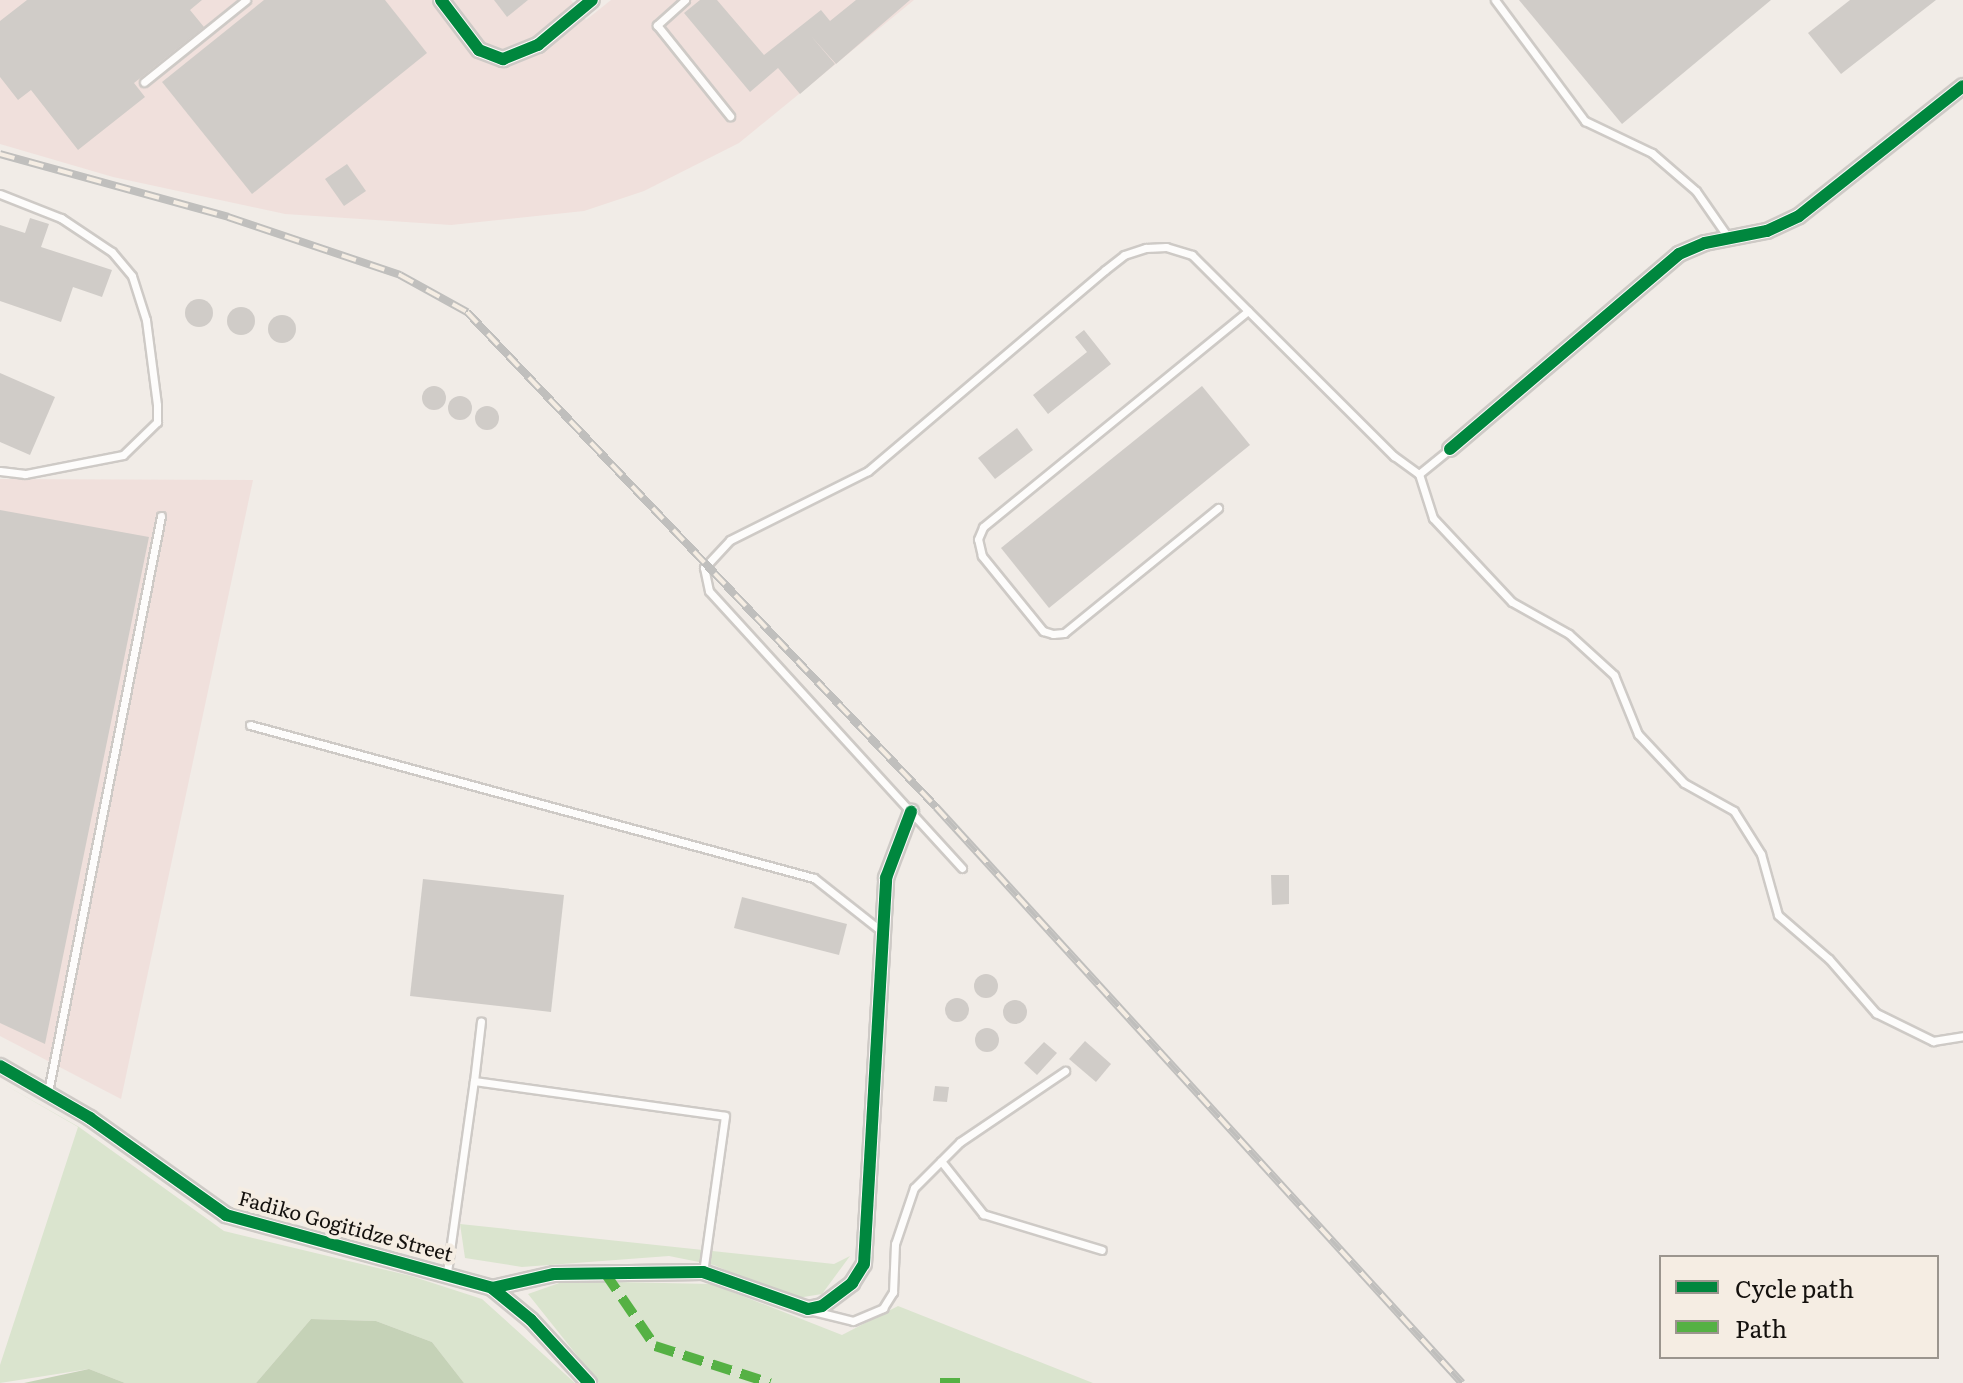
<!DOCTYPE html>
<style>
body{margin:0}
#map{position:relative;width:1963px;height:1383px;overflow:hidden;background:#f1ece7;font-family:Literata,serif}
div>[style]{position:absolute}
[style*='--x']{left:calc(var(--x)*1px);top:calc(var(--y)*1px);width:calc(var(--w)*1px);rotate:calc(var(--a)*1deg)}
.industrial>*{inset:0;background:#f0e0dc}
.green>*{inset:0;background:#dae4ce}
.forest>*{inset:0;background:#c5d2b7}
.building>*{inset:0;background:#d0ccc8}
.round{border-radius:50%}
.roads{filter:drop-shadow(2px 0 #cecac6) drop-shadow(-2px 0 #cecac6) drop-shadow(0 2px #cecac6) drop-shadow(0 -2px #cecac6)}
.service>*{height:7px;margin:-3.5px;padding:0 3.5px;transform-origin:3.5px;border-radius:3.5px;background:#fdfcfb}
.minor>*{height:14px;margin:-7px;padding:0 7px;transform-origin:7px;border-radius:7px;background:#fdfcfb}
.rail>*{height:8px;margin-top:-4px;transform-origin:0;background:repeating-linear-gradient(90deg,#f5ede3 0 15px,#c0bfbd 0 30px);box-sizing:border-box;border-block:2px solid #c0bfbd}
.quiet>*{height:10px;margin-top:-5px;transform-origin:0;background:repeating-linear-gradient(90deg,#55b144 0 20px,transparent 0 30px)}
.cycleway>*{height:12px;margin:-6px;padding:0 6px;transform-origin:6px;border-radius:6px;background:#00873e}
span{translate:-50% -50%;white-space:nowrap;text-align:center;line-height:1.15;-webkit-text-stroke:8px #f5ede3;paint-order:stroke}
.street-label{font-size:20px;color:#14110e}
.legend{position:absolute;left:1659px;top:1255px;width:280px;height:104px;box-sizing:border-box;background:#f5ede3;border:2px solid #9b958e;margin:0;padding:10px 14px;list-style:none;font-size:24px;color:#14110e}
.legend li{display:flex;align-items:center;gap:16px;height:40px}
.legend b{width:40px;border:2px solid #9b958e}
</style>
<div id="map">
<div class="industrial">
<div style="clip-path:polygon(0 0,571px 0,586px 20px,611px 0,914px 0,739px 143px,644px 191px,584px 211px,451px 225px,285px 214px,113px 177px,0 144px)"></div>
<div style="clip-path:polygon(0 479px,253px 480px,121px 1099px,0 1036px)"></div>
</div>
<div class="green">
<div style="clip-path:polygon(0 1082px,79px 1127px,224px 1231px,411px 1276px,482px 1299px,575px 1383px,464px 1383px,432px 1342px,376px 1321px,311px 1319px,256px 1383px,125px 1383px,89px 1369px,0 1383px,0 1365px,78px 1127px)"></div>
<div style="clip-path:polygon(460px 1224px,834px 1264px,850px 1256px,822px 1294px,791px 1299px,714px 1265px,669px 1256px,522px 1267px,465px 1258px)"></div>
<div style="clip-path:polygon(565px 1281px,712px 1284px,842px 1335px,898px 1306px,1093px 1383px,599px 1383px,528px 1294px)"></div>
</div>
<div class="forest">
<div style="clip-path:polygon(311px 1319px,376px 1321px,432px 1342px,464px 1383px,256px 1383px)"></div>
<div style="clip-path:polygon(89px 1369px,125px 1383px,24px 1383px)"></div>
</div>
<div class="building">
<div style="clip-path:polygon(27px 0,202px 0,190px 10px,204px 27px,134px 83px,145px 97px,78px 150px,31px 90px,18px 100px,0 77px,0 21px)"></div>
<div style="clip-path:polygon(264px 0,385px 0,427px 53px,252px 194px,162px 82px)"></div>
<div style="clip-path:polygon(494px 0,528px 0,507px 17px)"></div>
<div style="clip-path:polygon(700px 0,717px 0,764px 55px,821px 10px,830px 21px,856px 0,910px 0,836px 64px,811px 36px,835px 64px,800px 94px,778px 68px,750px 92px,684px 13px)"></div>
<div style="clip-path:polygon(1519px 0,1771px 0,1622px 124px)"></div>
<div style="clip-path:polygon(1850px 0,1936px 0,1841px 74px,1808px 33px)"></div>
<div style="clip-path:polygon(347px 164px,366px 191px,344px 206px,325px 179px)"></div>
<div style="clip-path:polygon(30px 218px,49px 224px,41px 247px,112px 270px,102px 297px,73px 287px,61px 322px,0 301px,0 225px,25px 233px)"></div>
<div class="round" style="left:185px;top:299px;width:28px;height:28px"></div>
<div class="round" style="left:227px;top:307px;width:28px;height:28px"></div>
<div class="round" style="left:268px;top:315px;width:28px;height:28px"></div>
<div style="clip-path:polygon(1084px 330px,1111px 364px,1048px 414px,1033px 395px,1087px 352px,1075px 337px)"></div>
<div style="clip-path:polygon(0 373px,55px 397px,30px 455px,0 442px)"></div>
<div style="clip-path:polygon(1202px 386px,1250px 445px,1049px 608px,1001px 548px)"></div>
<div class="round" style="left:422px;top:386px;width:24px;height:24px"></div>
<div class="round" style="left:448px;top:396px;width:24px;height:24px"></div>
<div class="round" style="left:475px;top:406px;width:24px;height:24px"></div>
<div style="clip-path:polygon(1017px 428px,1033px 450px,995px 479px,978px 458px)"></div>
<div style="clip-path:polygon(0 510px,149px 537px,45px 1044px,0 1023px)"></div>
<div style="clip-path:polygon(1271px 875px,1289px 875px,1289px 904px,1272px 905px)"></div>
<div style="clip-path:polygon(423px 879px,564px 895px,551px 1012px,410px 996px)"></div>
<div style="clip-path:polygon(742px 897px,847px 924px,839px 955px,734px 928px)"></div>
<div class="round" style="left:974px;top:974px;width:24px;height:24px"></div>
<div class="round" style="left:945px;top:998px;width:24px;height:24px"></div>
<div class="round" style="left:1003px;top:1000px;width:24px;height:24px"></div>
<div class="round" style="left:975px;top:1028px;width:24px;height:24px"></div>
<div style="clip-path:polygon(1085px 1041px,1111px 1064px,1096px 1082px,1069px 1059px)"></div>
<div style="clip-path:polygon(1044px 1042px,1057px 1053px,1037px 1075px,1024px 1063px)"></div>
<div style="clip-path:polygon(935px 1086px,949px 1087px,947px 1102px,933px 1101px)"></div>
</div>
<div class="roads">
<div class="service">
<div style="--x:685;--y:0;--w:38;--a:138"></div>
<div style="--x:657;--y:25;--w:117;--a:51.3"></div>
<div style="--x:1495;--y:0;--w:151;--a:53.4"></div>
<div style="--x:1585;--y:121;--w:74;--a:25.5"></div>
<div style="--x:1652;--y:153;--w:58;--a:40.8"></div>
<div style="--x:1696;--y:191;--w:56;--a:55.2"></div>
<div style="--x:144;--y:82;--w:131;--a:-38.8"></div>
<div style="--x:0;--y:194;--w:66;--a:21.5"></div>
<div style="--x:61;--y:218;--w:61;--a:33.7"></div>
<div style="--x:112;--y:252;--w:31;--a:50"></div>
<div style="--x:132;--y:276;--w:46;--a:72.3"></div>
<div style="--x:146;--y:320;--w:86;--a:82.6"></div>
<div style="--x:157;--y:405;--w:17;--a:90"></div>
<div style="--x:157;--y:422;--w:47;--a:135.9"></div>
<div style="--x:123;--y:455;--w:100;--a:169"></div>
<div style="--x:25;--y:474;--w:25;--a:-173"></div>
<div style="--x:1419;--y:474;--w:46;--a:72.3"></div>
<div style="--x:1433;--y:518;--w:115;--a:46.8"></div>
<div style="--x:1512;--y:602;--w:65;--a:29.3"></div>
<div style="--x:1569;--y:634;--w:61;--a:42.3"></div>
<div style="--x:1614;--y:675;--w:64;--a:67.9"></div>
<div style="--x:1638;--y:734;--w:67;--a:46.8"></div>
<div style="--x:1684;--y:783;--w:57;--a:29.2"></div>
<div style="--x:1734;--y:811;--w:51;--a:57.9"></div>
<div style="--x:1761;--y:854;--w:63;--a:74.4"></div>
<div style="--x:1778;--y:915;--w:67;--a:40.8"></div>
<div style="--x:1829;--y:959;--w:72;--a:49"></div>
<div style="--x:1876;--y:1013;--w:64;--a:26.2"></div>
<div style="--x:1933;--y:1041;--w:30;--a:-9"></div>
<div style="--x:1218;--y:508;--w:198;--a:140.9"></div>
<div style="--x:1064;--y:633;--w:11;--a:175"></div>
<div style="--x:1053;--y:634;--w:10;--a:-163"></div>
<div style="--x:1043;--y:631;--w:97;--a:-129.1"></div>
<div style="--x:982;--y:556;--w:17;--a:-103"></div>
<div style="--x:978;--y:539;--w:13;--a:-67"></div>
<div style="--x:983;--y:527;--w:342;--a:-39.2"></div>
<div style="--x:250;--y:725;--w:584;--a:15.18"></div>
<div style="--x:814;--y:878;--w:85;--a:38.3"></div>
<div style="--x:962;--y:868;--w:375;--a:-132.4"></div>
<div style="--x:709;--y:591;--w:24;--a:-102"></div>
<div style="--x:704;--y:568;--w:38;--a:-47"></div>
<div style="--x:730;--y:540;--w:154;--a:-26.6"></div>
<div style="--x:868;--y:471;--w:311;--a:-40.3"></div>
<div style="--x:1105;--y:270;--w:24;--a:-38"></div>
<div style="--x:1124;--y:255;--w:23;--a:-18"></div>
<div style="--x:1146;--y:248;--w:20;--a:-3"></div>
<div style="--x:1166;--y:247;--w:27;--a:17"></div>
<div style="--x:1192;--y:255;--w:285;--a:44.9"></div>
<div style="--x:1394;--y:456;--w:31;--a:36"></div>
<div style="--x:1419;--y:474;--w:40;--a:-39"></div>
<div style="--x:474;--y:1081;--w:60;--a:-83.3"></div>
<div style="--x:48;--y:1092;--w:587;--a:-78.9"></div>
<div style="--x:941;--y:1161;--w:68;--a:51.6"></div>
<div style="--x:983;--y:1214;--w:124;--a:16.8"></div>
<div style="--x:447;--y:1272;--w:193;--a:-82"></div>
<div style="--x:474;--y:1081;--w:253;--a:7.9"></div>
<div style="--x:725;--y:1116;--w:158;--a:98"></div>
<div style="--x:813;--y:1311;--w:41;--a:14"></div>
<div style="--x:853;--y:1321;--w:33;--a:-23"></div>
<div style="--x:883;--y:1308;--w:19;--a:-58"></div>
<div style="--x:893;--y:1292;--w:48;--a:-87.6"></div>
<div style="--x:895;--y:1244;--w:59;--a:-71.3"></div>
<div style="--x:914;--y:1188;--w:65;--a:-45"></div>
<div style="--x:960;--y:1142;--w:127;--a:-34.1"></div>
</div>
<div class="minor">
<div style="--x:441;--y:0;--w:63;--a:52.8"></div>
<div style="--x:479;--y:50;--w:26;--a:21"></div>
<div style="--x:503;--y:59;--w:38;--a:-22"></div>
<div style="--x:538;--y:45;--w:70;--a:-39.8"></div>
<div style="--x:1450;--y:449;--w:301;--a:-40.4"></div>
<div style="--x:1679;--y:254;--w:28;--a:-23"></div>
<div style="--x:1705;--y:243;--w:63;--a:-11"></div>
<div style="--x:1767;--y:231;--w:35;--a:-25"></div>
<div style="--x:1799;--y:216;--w:209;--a:-38.4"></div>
<div style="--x:0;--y:1066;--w:104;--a:30"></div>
<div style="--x:90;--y:1118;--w:167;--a:35.5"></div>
<div style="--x:226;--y:1215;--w:276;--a:15.3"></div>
<div style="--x:492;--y:1288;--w:50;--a:39.4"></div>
<div style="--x:531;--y:1320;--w:86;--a:47.4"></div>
<div style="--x:492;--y:1288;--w:64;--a:-12.7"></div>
<div style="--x:554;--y:1274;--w:149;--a:-0.8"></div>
<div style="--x:703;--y:1272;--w:111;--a:19.4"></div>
<div style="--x:808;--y:1309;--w:14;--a:-12"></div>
<div style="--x:822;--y:1306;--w:38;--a:-37"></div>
<div style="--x:852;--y:1283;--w:22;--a:-58"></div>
<div style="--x:864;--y:1264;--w:387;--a:-86.7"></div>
<div style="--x:886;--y:878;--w:71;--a:-69.3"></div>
</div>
</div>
<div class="rail">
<div style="--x:0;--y:154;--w:237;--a:15.4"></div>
<div style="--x:228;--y:217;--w:182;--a:18.6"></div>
<div style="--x:400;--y:275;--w:77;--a:28.9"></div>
<div style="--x:467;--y:312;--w:682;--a:46.54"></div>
<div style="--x:936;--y:807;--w:780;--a:47.6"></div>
</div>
<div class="quiet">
<div style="--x:605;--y:1273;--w:88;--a:55.6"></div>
<div style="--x:655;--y:1346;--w:121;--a:17.8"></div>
<div style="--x:940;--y:1383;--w:28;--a:0"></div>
</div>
<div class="cycleway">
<div style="--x:441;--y:0;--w:63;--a:52.8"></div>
<div style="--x:479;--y:50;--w:26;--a:21"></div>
<div style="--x:503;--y:59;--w:38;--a:-22"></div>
<div style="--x:538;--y:45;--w:70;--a:-39.8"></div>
<div style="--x:1450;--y:449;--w:301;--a:-40.4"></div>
<div style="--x:1679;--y:254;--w:28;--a:-23"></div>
<div style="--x:1705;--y:243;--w:63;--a:-11"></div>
<div style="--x:1767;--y:231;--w:35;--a:-25"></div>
<div style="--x:1799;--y:216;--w:209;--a:-38.4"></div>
<div style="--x:0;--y:1066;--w:104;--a:30"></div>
<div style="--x:90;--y:1118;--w:167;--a:35.5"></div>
<div style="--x:226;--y:1215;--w:276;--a:15.3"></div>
<div style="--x:492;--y:1288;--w:50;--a:39.4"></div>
<div style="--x:531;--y:1320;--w:86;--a:47.4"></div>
<div style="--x:492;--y:1288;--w:64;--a:-12.7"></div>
<div style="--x:554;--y:1274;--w:149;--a:-0.8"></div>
<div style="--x:703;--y:1272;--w:111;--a:19.4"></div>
<div style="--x:808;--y:1309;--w:14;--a:-12"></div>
<div style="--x:822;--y:1306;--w:38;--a:-37"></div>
<div style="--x:852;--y:1283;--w:22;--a:-58"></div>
<div style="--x:864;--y:1264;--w:387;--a:-86.7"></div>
<div style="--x:886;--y:878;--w:71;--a:-69.3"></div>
</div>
<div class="street-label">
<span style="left:346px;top:1225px;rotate:15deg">Fadiko Gogitidze Street</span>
</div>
<ul class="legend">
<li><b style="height:10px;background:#00873e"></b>Cycle path</li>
<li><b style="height:10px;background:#55b144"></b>Path</li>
</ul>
</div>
